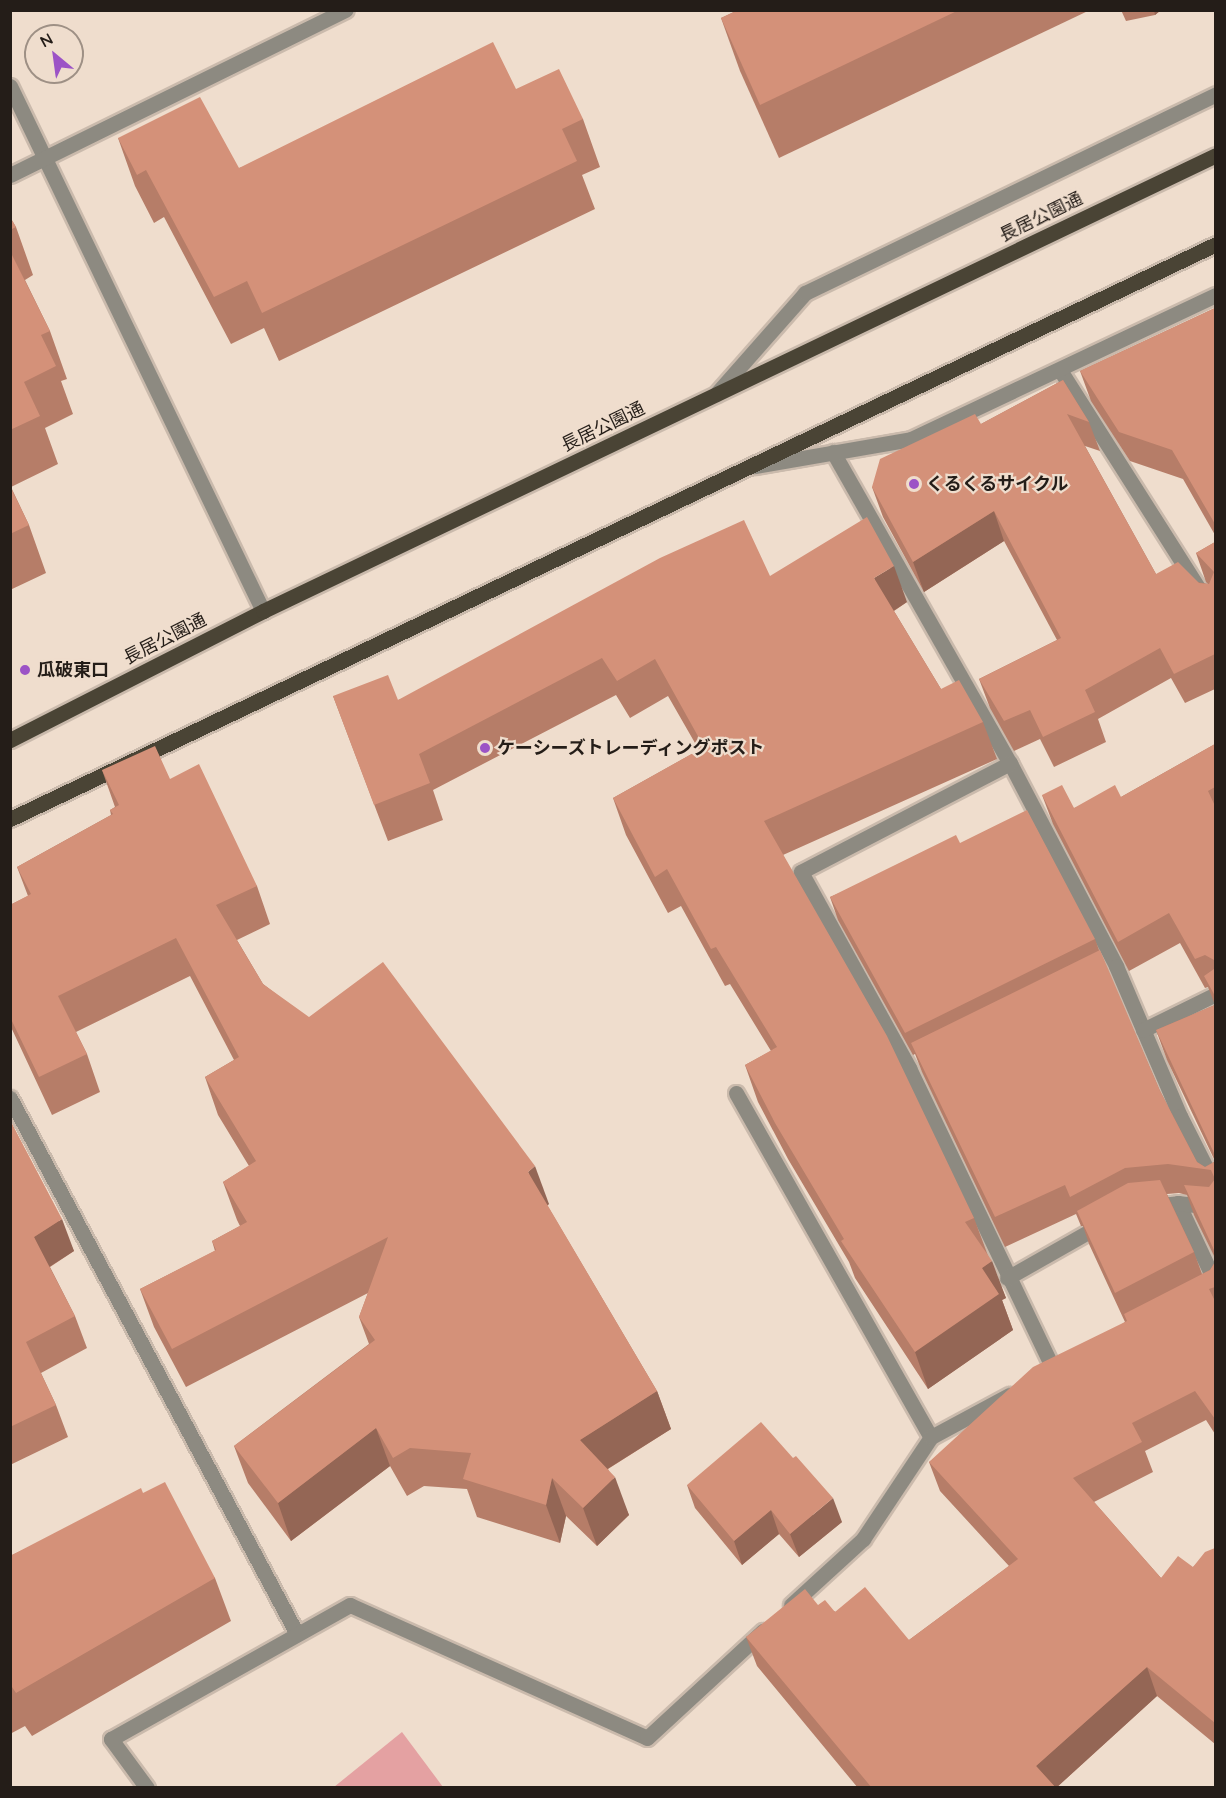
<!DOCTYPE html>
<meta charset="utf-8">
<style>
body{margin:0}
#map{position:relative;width:1226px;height:1798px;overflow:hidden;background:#efddcd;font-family:Quicksand,"Noto Sans JP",sans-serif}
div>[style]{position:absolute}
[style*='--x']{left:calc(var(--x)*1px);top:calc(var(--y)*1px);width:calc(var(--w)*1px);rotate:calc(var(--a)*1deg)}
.green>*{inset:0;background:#e4a1a2}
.roads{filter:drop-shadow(2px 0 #cabaac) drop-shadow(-2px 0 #cabaac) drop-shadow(0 2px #cabaac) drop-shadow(0 -2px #cabaac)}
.minor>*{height:15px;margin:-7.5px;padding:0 7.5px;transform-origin:7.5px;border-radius:7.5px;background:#8d8a81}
.major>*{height:15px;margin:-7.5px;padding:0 7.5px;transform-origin:7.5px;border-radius:7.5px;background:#4a4435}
.wall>*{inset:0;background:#b67d68}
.shaded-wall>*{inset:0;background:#946655}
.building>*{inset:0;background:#d49179}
.dots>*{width:16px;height:16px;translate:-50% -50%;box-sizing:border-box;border:3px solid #efddcd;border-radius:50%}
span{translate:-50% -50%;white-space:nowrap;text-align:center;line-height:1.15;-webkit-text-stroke:4.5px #efddcd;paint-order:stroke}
.street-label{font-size:18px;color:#241d18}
.poi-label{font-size:18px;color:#241d18;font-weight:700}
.left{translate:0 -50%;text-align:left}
.frame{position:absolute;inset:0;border:12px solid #241d18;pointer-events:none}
.north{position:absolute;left:24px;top:24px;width:60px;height:60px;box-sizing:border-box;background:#efddcd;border:2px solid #9e9085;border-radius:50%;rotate:331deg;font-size:16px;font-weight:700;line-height:24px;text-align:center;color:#241d18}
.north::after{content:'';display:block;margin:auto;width:21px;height:27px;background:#9c53c6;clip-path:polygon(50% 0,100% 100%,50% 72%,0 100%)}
</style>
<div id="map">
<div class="green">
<div style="clip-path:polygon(402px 1732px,443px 1787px,334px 1787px)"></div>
</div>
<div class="roads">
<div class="minor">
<div style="--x:10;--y:86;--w:583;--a:64.27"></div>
<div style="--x:10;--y:175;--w:374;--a:-26.2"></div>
<div style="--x:1060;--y:370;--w:263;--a:57.6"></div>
<div style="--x:1201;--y:592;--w:20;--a:41"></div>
<div style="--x:716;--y:394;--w:135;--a:-48.6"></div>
<div style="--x:805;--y:293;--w:457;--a:-25.8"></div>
<div style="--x:833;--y:452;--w:358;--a:60.4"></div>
<div style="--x:1010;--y:763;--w:229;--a:62.4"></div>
<div style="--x:1116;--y:966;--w:163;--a:66.9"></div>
<div style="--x:1180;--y:1116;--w:80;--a:63.1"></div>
<div style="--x:755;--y:466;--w:158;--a:-9.8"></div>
<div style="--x:911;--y:439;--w:337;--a:-25.3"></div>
<div style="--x:1010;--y:763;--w:236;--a:152.5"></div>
<div style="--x:801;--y:872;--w:224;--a:61.1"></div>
<div style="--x:909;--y:1068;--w:336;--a:64.4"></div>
<div style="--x:1143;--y:1030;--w:81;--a:-26.3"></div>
<div style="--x:736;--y:1093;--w:395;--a:60.5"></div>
<div style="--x:10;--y:1098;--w:606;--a:61.83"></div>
<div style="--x:1178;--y:1203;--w:89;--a:64.9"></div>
<div style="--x:1151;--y:1206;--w:27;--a:-6"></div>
<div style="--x:1178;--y:1203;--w:38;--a:7"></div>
<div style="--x:1007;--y:1278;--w:112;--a:-29.6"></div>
<div style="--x:791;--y:1605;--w:98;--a:-42.5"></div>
<div style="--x:863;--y:1539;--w:123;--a:-56.3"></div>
<div style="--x:931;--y:1437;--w:89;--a:-28.3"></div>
<div style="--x:147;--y:1788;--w:61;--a:-126.3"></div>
<div style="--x:111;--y:1739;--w:274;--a:-29.3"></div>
<div style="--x:350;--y:1605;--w:325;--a:24.1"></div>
<div style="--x:647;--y:1738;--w:158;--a:-42.7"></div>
</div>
<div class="major">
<div style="--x:10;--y:740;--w:284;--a:-27"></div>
<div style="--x:263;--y:611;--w:1056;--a:-25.57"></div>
<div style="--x:10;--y:819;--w:1336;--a:-25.49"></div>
</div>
</div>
<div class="wall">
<div style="clip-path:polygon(738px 10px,1090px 10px,779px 158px,740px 71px,721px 18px)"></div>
<div style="clip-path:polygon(1121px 10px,1161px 10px,1155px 15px,1126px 21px)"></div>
<div style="clip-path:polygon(516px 89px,583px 119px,600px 167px,582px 175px,595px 209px,279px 361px,264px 328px,231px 344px,164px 217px,154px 223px,135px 186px,118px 138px,239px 168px)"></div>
<div style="clip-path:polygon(10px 217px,16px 227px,33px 275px,25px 280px,50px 331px,67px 379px,61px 381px,73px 414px,45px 428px,58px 464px,11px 487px,29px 525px,46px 573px,10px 590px)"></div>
<div style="clip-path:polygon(1215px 308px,1215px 535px,1183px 479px,1130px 461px,1091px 401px,1080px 371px)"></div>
<div style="clip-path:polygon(1063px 380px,1089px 422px,1100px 451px,1085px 446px,1156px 574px,1208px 584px,1206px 582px,1196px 553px,1215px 542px,1215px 689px,1185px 703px,1171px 678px,1098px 719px,1106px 742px,1054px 767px,1040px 739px,1014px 751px,990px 708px,979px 679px,1057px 640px,1004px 541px,924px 592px,883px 517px,872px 487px,981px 424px)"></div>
<div style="clip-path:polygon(770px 576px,907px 602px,894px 611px,941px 689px,983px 722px,997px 759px,783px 855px,974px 1218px,987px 1253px,1006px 1298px,1002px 1300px,1013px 1330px,928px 1389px,855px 1278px,849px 1262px,788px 1159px,758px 1102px,745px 1065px,771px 1051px,730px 984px,725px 986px,681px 906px,668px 913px,626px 835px,613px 798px,699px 750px,668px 696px,630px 718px,616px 695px,433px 790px,443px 820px,388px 841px,333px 696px,398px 700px)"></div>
<div style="clip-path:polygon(evenodd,1215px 744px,1215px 1434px,1206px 1420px,1145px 1451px,1153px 1472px,1094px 1502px,1161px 1578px,1193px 1567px,1215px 1548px,1215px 1744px,1157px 1696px,1056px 1788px,858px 1788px,757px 1666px,746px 1637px,818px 1605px,909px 1640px,1009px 1566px,940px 1491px,929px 1462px,1125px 1322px,1089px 1244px,1083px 1226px,1081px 1226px,1076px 1214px,1005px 1247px,922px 1072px,915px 1054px,913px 1055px,838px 920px,830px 897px,960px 843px,1095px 939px,1099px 950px,1160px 1091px,1197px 1162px,1205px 1167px,1214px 1162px,1214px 1159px,1167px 1060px,1156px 1030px,1215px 1005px,1208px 987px,1205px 988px,1180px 943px,1129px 971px,1053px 824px,1042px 795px,1074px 808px,1121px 797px,1215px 744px,1179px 1193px,1187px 1195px,1194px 1215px,1215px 1258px,1215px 1262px,1210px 1270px,1202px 1274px,1194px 1252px,1167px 1194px,1179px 1193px)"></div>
<div style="clip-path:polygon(102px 770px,170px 779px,257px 886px,270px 924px,237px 940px,263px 984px,549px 1204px,547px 1205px,657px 1391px,671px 1429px,608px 1469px,629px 1515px,597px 1546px,566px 1516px,560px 1543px,477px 1517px,467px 1489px,424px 1486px,407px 1496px,390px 1466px,291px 1541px,248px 1483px,234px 1446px,369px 1344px,359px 1317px,368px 1293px,186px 1387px,154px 1327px,140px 1289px,215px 1251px,212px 1241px,240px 1226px,237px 1220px,223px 1182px,249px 1166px,218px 1115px,205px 1077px,234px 1060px,190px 976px,76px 1032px,87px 1054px,100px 1092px,52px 1115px,10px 1025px,10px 905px,28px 896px,17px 867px,111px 815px,110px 810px,115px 807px)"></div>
<div style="clip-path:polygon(10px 1120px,74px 1251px,50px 1267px,75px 1316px,87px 1348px,41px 1373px,56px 1405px,68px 1437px,10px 1465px)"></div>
<div style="clip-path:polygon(687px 1485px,842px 1522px,799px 1557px,779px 1534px,742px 1565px,695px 1508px)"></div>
<div style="clip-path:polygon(143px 1493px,215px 1578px,231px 1621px,32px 1736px,25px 1726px,10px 1734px,10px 1556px)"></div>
</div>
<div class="shaded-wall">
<div style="clip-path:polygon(1154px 10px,1161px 10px,1155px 15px)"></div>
<div style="clip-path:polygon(994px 511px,1004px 541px,924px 592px,913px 562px)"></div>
<div style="clip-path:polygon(894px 566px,907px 602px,887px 615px,874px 578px)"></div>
<div style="clip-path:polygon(535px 1166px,549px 1204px,542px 1210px,528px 1172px)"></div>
<div style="clip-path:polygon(62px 1219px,74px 1251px,46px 1269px,34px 1237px)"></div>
<div style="clip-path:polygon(992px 1261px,1006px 1298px,1002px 1300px,1013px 1330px,928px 1389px,915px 1352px,982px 1268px)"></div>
<div style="clip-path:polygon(657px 1391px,671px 1429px,593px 1478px,580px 1440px)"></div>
<div style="clip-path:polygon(376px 1428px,390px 1466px,291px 1541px,278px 1503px)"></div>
<div style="clip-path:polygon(615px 1477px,629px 1515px,597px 1546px,583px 1508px)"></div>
<div style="clip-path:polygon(552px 1478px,566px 1516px,560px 1543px,546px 1505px)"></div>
<div style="clip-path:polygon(833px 1498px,842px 1522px,799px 1557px,790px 1534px)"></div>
<div style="clip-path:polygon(771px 1510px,779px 1534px,742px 1565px,734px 1541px)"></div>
<div style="clip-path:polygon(1147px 1667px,1157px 1696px,1056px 1788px,1036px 1766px)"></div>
</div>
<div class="building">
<div style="clip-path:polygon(738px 10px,959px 10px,760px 105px,721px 18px)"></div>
<div style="clip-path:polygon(493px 42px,516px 89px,559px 69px,583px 119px,562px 129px,577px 161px,262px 313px,247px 281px,214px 297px,146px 170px,137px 175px,118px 138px,200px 97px,239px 168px)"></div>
<div style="clip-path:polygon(10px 217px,16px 227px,10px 230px)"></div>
<div style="clip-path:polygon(10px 251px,50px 331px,41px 335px,56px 366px,24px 382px,40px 416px,10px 430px)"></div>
<div style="clip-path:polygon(1215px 308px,1215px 524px,1172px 450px,1119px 432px,1080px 371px)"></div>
<div style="clip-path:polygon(1063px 380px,1089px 422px,1067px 414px,1156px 574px,1178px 562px,1199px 583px,1209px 584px,1214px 572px,1196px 553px,1215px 542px,1215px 654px,1174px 674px,1160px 648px,1085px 690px,1095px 712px,1043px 737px,1030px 710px,1004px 721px,979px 679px,1061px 638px,994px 511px,913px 562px,872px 487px,880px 459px,975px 414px,981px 424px)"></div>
<div style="clip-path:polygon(10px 486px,29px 525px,10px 534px)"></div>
<div style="clip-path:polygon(867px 517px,894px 566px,874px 578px,941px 689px,959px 680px,983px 722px,764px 821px,887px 1036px,974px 1218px,965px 1222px,992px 1261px,982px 1268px,999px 1294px,915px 1352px,841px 1241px,844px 1239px,775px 1123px,745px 1065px,777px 1047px,716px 947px,711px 949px,667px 869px,655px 877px,613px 798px,704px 747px,655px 659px,617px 681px,602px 658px,419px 754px,430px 783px,374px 805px,333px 696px,388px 675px,398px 700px,660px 558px,744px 520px,770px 576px)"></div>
<div style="clip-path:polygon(1215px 744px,1215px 787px,1208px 791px,1215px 806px,1215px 996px,1204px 976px,1214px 969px,1214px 960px,1205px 955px,1195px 959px,1169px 913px,1118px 942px,1042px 795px,1062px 785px,1074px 808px,1115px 785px,1121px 797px)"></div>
<div style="clip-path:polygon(155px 746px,170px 779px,199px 764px,257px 886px,216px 905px,263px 984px,309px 1017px,383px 962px,535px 1166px,528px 1172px,657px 1391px,580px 1440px,615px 1477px,583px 1508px,552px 1478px,546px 1505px,463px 1479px,471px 1453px,410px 1448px,393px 1458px,376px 1428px,278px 1503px,234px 1446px,375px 1340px,359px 1317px,388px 1237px,172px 1349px,140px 1289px,216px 1250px,212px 1241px,247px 1222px,223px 1182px,256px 1161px,205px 1077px,239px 1057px,176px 938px,58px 996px,87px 1054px,39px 1077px,10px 1017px,10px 905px,31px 894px,17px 867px,113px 814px,110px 810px,119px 805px,102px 770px)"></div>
<div style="clip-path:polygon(1027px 810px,1095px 939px,905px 1033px,830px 897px,956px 835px,960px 843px)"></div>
<div style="clip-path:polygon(1100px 950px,1160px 1091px,1197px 1162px,1205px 1167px,1214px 1162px,1214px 1153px,1156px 1030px,1215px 1005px,1215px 1287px,1209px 1289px,1215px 1301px,1215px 1419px,1195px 1391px,1132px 1423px,1142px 1442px,1073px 1478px,1161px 1578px,1178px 1556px,1193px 1567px,1205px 1552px,1215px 1548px,1215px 1723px,1147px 1667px,1036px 1766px,1056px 1788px,872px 1788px,746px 1637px,805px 1589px,818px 1605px,825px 1600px,835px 1612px,865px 1587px,909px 1640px,1018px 1559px,929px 1462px,1033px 1367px,1127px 1321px,1124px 1314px,1210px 1270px,1215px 1262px,1214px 1250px,1184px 1185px,1209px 1187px,1215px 1179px,1211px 1170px,1168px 1164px,1125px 1168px,1070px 1197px,1065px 1185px,995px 1217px,911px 1043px)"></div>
<div style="clip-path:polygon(10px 1120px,62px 1219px,34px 1237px,75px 1316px,26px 1342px,56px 1405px,10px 1427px)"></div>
<div style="clip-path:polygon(1160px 1180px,1194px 1252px,1115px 1293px,1077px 1211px,1128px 1183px)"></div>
<div style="clip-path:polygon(761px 1422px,793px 1458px,796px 1456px,833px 1498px,790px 1534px,771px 1510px,734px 1541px,687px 1485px)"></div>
<div style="clip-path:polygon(165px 1482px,215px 1578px,16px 1693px,10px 1684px,10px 1556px,141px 1488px,143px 1493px)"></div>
</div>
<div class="dots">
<div style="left:914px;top:484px;background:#9c53c6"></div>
<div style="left:25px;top:670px;background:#9c53c6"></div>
<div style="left:485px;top:748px;background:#9c53c6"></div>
</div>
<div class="street-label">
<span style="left:1041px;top:217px;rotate:-26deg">長居公園通</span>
<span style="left:603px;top:427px;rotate:-26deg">長居公園通</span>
<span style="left:165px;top:639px;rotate:-27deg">長居公園通</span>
</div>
<div class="poi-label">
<span class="left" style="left:926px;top:484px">くるくるサイクル</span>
<span class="left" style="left:37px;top:670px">瓜破東口</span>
<span class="left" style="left:497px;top:748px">ケーシーズトレーディングポスト</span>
</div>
<div class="frame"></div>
<div class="north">N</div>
</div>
